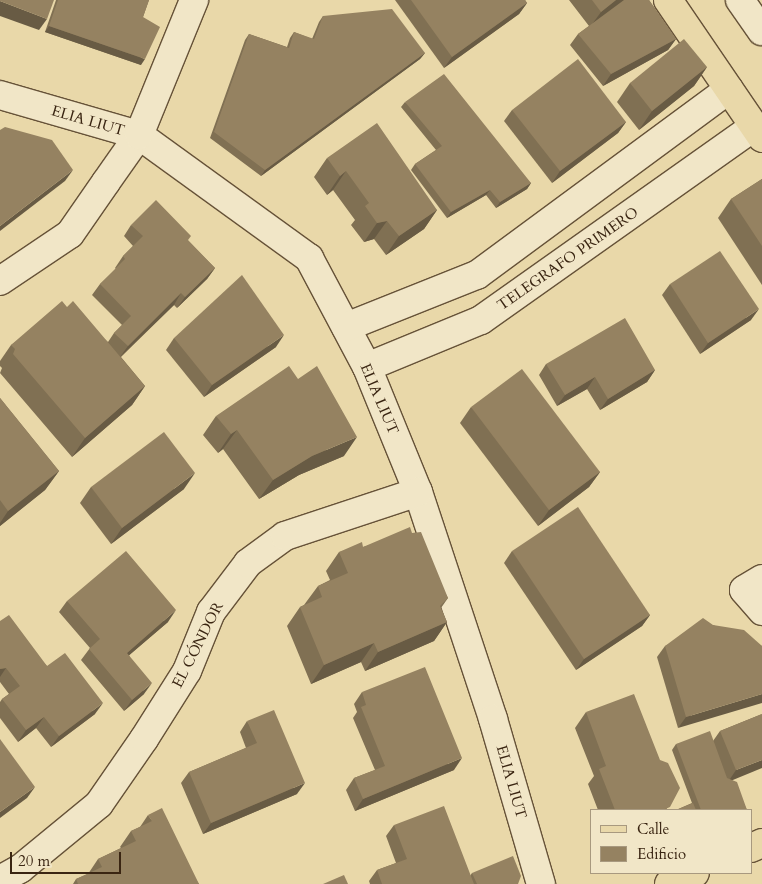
<!DOCTYPE html>
<meta charset="utf-8">
<style>
body{margin:0}
#map{position:relative;width:762px;height:884px;overflow:hidden;background:#e9d8a9;font-family:Cardo,serif}
div>[style]{position:absolute}
[style*='--x']{left:calc(var(--x)*1px);top:calc(var(--y)*1px);width:calc(var(--w)*1px);rotate:calc(var(--a)*1deg)}
.roads{filter:drop-shadow(1px 0 #665238) drop-shadow(-1px 0 #665238) drop-shadow(0 1px #665238) drop-shadow(0 -1px #665238)}
.minor>*{height:28px;margin:-14px;padding:0 14px;transform-origin:14px;border-radius:14px;background:#f1e6c7}
.major>*{height:28px;margin:-14px;padding:0 14px;transform-origin:14px;border-radius:14px;background:#e9d8a9}
.wall>*{inset:0;background:#807053}
.shaded-wall>*{inset:0;background:#685b44}
.building>*{inset:0;background:#958261}
span{translate:-50% -50%;white-space:nowrap;text-align:center;line-height:1.15;-webkit-text-stroke:5px #f1e6c7;paint-order:stroke}
.street-label{font-size:15px;color:#3a2512}
.legend{position:absolute;left:590px;top:809px;width:162px;height:65px;box-sizing:border-box;background:#f1e6c7;border:1px solid #a8997f;margin:0;padding:6px 9px;list-style:none;font-size:15px;color:#3a2512}
.legend li{display:flex;align-items:center;gap:10px;height:25px}
.legend b{width:25px;border:1px solid #a8997f}
.scale{position:absolute;left:10px;top:852px;width:111px;height:22px;box-sizing:border-box;border:2px solid #3a2512;border-top:0;padding-left:6px;font-size:15px;line-height:18px;white-space:nowrap;color:#3a2512;-webkit-text-stroke:4px #f1e6c7;paint-order:stroke}
</style>
<div id="map">
<div class="roads">
<div class="minor">
<div style="--x:740;--y:0;--w:38;--a:55"></div>
<div style="--x:0;--y:95;--w:145;--a:16.1"></div>
<div style="--x:139;--y:135;--w:210;--a:35.9"></div>
<div style="--x:309;--y:258;--w:123;--a:62"></div>
<div style="--x:367;--y:367;--w:135;--a:67.8"></div>
<div style="--x:418;--y:492;--w:239;--a:71.7"></div>
<div style="--x:493;--y:719;--w:172;--a:73.8"></div>
<div style="--x:0;--y:281;--w:84;--a:-33.9"></div>
<div style="--x:70;--y:234;--w:63;--a:-55.3"></div>
<div style="--x:106;--y:182;--w:57;--a:-54.9"></div>
<div style="--x:139;--y:135;--w:146;--a:-67.8"></div>
<div style="--x:346;--y:327;--w:141;--a:-21.7"></div>
<div style="--x:477;--y:275;--w:313;--a:-36.4"></div>
<div style="--x:367;--y:367;--w:123;--a:-22.4"></div>
<div style="--x:481;--y:320;--w:334;--a:-35.3"></div>
<div style="--x:762;--y:579;--w:21;--a:149"></div>
<div style="--x:744;--y:590;--w:28;--a:49"></div>
<div style="--x:0;--y:880;--w:23;--a:-29"></div>
<div style="--x:20;--y:869;--w:102;--a:-39.4"></div>
<div style="--x:99;--y:804;--w:79;--a:-55.3"></div>
<div style="--x:144;--y:739;--w:80;--a:-57.7"></div>
<div style="--x:187;--y:671;--w:64;--a:-67.9"></div>
<div style="--x:211;--y:612;--w:61;--a:-52.9"></div>
<div style="--x:248;--y:563;--w:46;--a:-36.1"></div>
<div style="--x:285;--y:536;--w:140;--a:-18.3"></div>
</div>
<div class="major">
<div style="--x:668;--y:0;--w:167;--a:55.7"></div>
<div style="--x:751;--y:848;--w:12;--a:-24"></div>
<div style="--x:669;--y:884;--w:28;--a:-23"></div>
</div>
</div>
<div class="wall">
<div style="clip-path:polygon(56px 0,149px 0,143px 17px,141px 65px,45px 32px)"></div>
<div style="clip-path:polygon(395px 0,525px 0,527px 3px,519px 14px,444px 68px)"></div>
<div style="clip-path:polygon(569px 0,649px 0,676px 39px,668px 50px,603px 86px,570px 45px,578px 34px,589px 26px)"></div>
<div style="clip-path:polygon(323px 16px,425px 53px,420px 59px,261px 176px,210px 138px,245px 40px,249px 34px,287px 47px,290px 38px,294px 32px,312px 39px,319px 22px)"></div>
<div style="clip-path:polygon(707px 67px,694px 86px,639px 130px,617px 102px,630px 83px)"></div>
<div style="clip-path:polygon(405px 102px,531px 183px,527px 189px,496px 208px,486px 195px,447px 218px,411px 170px,415px 164px,436px 150px,401px 107px)"></div>
<div style="clip-path:polygon(512px 110px,626px 122px,618px 133px,552px 183px,504px 121px)"></div>
<div style="clip-path:polygon(327px 158px,437px 210px,424px 229px,386px 255px,374px 239px,364px 242px,351px 225px,355px 220px,333px 190px,327px 195px,314px 177px)"></div>
<div style="clip-path:polygon(762px 179px,762px 285px,718px 218px,731px 199px)"></div>
<div style="clip-path:polygon(131px 225px,188px 241px,215px 268px,207px 279px,177px 308px,174px 305px,121px 357px,145px 386px,132px 405px,72px 457px,0 373px,2px 368px,0 366px,0 361px,11px 345px,67px 307px,108px 342px,114px 333px,122px 325px,92px 295px,100px 284px,116px 269px,115px 268px,123px 256px,133px 246px,124px 236px)"></div>
<div style="clip-path:polygon(670px 284px,751px 320px,700px 354px,662px 295px)"></div>
<div style="clip-path:polygon(174px 338px,276px 347px,204px 397px,166px 350px)"></div>
<div style="clip-path:polygon(546px 364px,655px 370px,647px 382px,600px 410px,587px 389px,557px 406px,539px 375px)"></div>
<div style="clip-path:polygon(0 398px,59px 471px,45px 490px,0 526px)"></div>
<div style="clip-path:polygon(471px 407px,600px 472px,589px 487px,538px 526px,460px 423px)"></div>
<div style="clip-path:polygon(216px 416px,344px 456px,299px 475px,259px 499px,223px 449px,218px 453px,203px 435px)"></div>
<div style="clip-path:polygon(91px 487px,184px 489px,111px 544px,80px 503px)"></div>
<div style="clip-path:polygon(412px 533px,448px 598px,441px 608px,447px 622px,434px 641px,365px 671px,361px 662px,311px 684px,287px 626px,300px 607px,304px 605px,318px 586px,330px 580px,326px 571px,339px 552px,363px 547px)"></div>
<div style="clip-path:polygon(512px 551px,650px 615px,642px 626px,576px 670px,504px 563px)"></div>
<div style="clip-path:polygon(67px 601px,168px 622px,129px 655px,144px 694px,124px 711px,81px 660px,90px 648px,59px 612px)"></div>
<div style="clip-path:polygon(0 621px,47px 666px,95px 714px,51px 747px,36px 728px,18px 742px,0 718px,0 702px,2px 699px,9px 694px,0 682px)"></div>
<div style="clip-path:polygon(713px 625px,762px 646px,678px 728px,657px 657px,665px 646px)"></div>
<div style="clip-path:polygon(362px 692px,454px 770px,355px 811px,346px 790px,354px 778px,375px 770px,353px 718px,357px 712px,354px 704px)"></div>
<div style="clip-path:polygon(586px 712px,668px 810px,598px 810px,588px 784px,594px 776px,575px 728px)"></div>
<div style="clip-path:polygon(762px 714px,732px 780px,747px 810px,676px 810px,692px 803px,672px 750px,676px 744px,713px 741px,720px 731px)"></div>
<div style="clip-path:polygon(247px 721px,297px 794px,203px 834px,181px 783px,189px 772px,246px 748px,240px 732px)"></div>
<div style="clip-path:polygon(148px 815px,199px 884px,73px 884px,76px 879px,88px 874px,98px 859px,121px 848px,120px 847px,131px 831px,140px 827px)"></div>
<div style="clip-path:polygon(394px 825px,470px 876px,472px 873px,518px 884px,370px 884px,369px 881px,377px 870px,396px 863px,386px 836px)"></div>
</div>
<div class="shaded-wall">
<div style="clip-path:polygon(616px 0,625px 0,590px 27px,601px 12px)"></div>
<div style="clip-path:polygon(0 1px,47px 19px,39px 30px,0 16px)"></div>
<div style="clip-path:polygon(527px 3px,519px 14px,444px 68px,452px 57px)"></div>
<div style="clip-path:polygon(49px 26px,145px 59px,141px 65px,45px 32px)"></div>
<div style="clip-path:polygon(676px 39px,668px 50px,603px 86px,611px 74px)"></div>
<div style="clip-path:polygon(425px 53px,420px 59px,261px 176px,265px 170px)"></div>
<div style="clip-path:polygon(707px 67px,694px 86px,639px 130px,652px 111px)"></div>
<div style="clip-path:polygon(626px 122px,618px 133px,552px 183px,560px 171px)"></div>
<div style="clip-path:polygon(73px 170px,65px 181px,0 231px,0 226px)"></div>
<div style="clip-path:polygon(346px 171px,333px 190px,327px 195px,340px 176px)"></div>
<div style="clip-path:polygon(531px 183px,527px 189px,496px 208px,500px 202px)"></div>
<div style="clip-path:polygon(490px 190px,486px 195px,447px 218px,451px 212px)"></div>
<div style="clip-path:polygon(437px 210px,424px 229px,386px 255px,399px 236px)"></div>
<div style="clip-path:polygon(387px 221px,374px 239px,364px 242px,377px 223px)"></div>
<div style="clip-path:polygon(215px 268px,207px 279px,177px 308px,185px 297px)"></div>
<div style="clip-path:polygon(181px 293px,174px 305px,120px 357px,128px 346px)"></div>
<div style="clip-path:polygon(759px 309px,751px 320px,700px 354px,708px 343px)"></div>
<div style="clip-path:polygon(284px 335px,276px 347px,204px 397px,212px 385px)"></div>
<div style="clip-path:polygon(655px 370px,647px 382px,600px 410px,608px 399px)"></div>
<div style="clip-path:polygon(595px 377px,587px 389px,557px 406px,565px 395px)"></div>
<div style="clip-path:polygon(145px 386px,132px 405px,72px 457px,85px 438px)"></div>
<div style="clip-path:polygon(237px 430px,223px 449px,218px 453px,231px 434px)"></div>
<div style="clip-path:polygon(357px 437px,344px 456px,299px 475px,259px 499px,273px 480px,312px 456px)"></div>
<div style="clip-path:polygon(59px 471px,45px 490px,0 526px,0 523px,8px 511px)"></div>
<div style="clip-path:polygon(600px 472px,589px 487px,538px 526px,549px 510px)"></div>
<div style="clip-path:polygon(195px 473px,184px 489px,111px 544px,122px 528px)"></div>
<div style="clip-path:polygon(176px 610px,168px 622px,119px 664px,127px 653px)"></div>
<div style="clip-path:polygon(650px 615px,642px 626px,576px 670px,584px 659px)"></div>
<div style="clip-path:polygon(447px 622px,434px 641px,365px 671px,378px 652px)"></div>
<div style="clip-path:polygon(374px 643px,361px 662px,311px 684px,324px 665px)"></div>
<div style="clip-path:polygon(6px 668px,0 677px,0 669px)"></div>
<div style="clip-path:polygon(152px 683px,144px 694px,124px 711px,132px 700px)"></div>
<div style="clip-path:polygon(762px 694px,762px 703px,678px 728px,686px 717px)"></div>
<div style="clip-path:polygon(103px 703px,95px 714px,51px 747px,59px 736px)"></div>
<div style="clip-path:polygon(44px 717px,36px 728px,18px 742px,26px 730px)"></div>
<div style="clip-path:polygon(462px 758px,454px 770px,355px 811px,363px 799px)"></div>
<div style="clip-path:polygon(762px 760px,762px 768px,728px 782px,736px 770px)"></div>
<div style="clip-path:polygon(305px 783px,297px 794px,203px 834px,211px 823px)"></div>
<div style="clip-path:polygon(35px 787px,27px 798px,0 818px,0 812px)"></div>
</div>
<div class="building">
<div style="clip-path:polygon(0 0,54px 0,47px 19px,0 1px)"></div>
<div style="clip-path:polygon(58px 0,149px 0,143px 17px,160px 27px,145px 59px,49px 26px)"></div>
<div style="clip-path:polygon(411px 0,525px 0,527px 3px,452px 57px)"></div>
<div style="clip-path:polygon(592px 0,616px 0,601px 12px)"></div>
<div style="clip-path:polygon(624px 0,649px 0,676px 39px,611px 74px,578px 34px)"></div>
<div style="clip-path:polygon(392px 9px,425px 53px,265px 170px,214px 132px,249px 34px,289px 48px,294px 32px,314px 39px,323px 16px)"></div>
<div style="clip-path:polygon(684px 39px,707px 67px,652px 111px,630px 83px)"></div>
<div style="clip-path:polygon(578px 59px,626px 122px,560px 171px,512px 110px)"></div>
<div style="clip-path:polygon(444px 74px,531px 183px,500px 202px,490px 190px,451px 212px,415px 164px,442px 146px,405px 102px)"></div>
<div style="clip-path:polygon(377px 123px,437px 210px,399px 236px,387px 221px,377px 223px,365px 206px,369px 203px,346px 171px,340px 176px,327px 158px)"></div>
<div style="clip-path:polygon(5px 127px,52px 140px,73px 170px,0 226px,0 130px)"></div>
<div style="clip-path:polygon(762px 179px,762px 246px,731px 199px)"></div>
<div style="clip-path:polygon(156px 200px,191px 236px,188px 240px,215px 268px,185px 297px,181px 293px,128px 346px,114px 333px,131px 316px,100px 284px,125px 259px,123px 256px,143px 236px,131px 225px)"></div>
<div style="clip-path:polygon(720px 251px,759px 309px,708px 343px,670px 284px)"></div>
<div style="clip-path:polygon(242px 275px,284px 335px,212px 385px,174px 338px)"></div>
<div style="clip-path:polygon(62px 301px,67px 307px,73px 301px,145px 386px,85px 438px,13px 354px,15px 349px,11px 345px)"></div>
<div style="clip-path:polygon(625px 318px,655px 370px,608px 399px,595px 377px,565px 395px,546px 364px)"></div>
<div style="clip-path:polygon(289px 366px,298px 379px,317px 366px,357px 437px,312px 456px,273px 480px,237px 430px,231px 434px,216px 416px)"></div>
<div style="clip-path:polygon(522px 369px,600px 472px,549px 510px,471px 407px)"></div>
<div style="clip-path:polygon(0 398px,59px 471px,8px 511px,0 500px)"></div>
<div style="clip-path:polygon(164px 432px,195px 473px,122px 528px,91px 487px)"></div>
<div style="clip-path:polygon(578px 507px,650px 615px,584px 659px,512px 551px)"></div>
<div style="clip-path:polygon(410px 527px,412px 533px,421px 532px,448px 598px,440px 606px,447px 622px,378px 652px,374px 643px,324px 665px,300px 607px,322px 597px,318px 586px,348px 573px,339px 552px,362px 542px,363px 547px)"></div>
<div style="clip-path:polygon(126px 551px,176px 610px,127px 653px,152px 683px,132px 700px,89px 649px,100px 639px,67px 601px)"></div>
<div style="clip-path:polygon(9px 615px,47px 666px,65px 653px,103px 703px,59px 736px,44px 717px,26px 730px,2px 699px,20px 686px,6px 668px,0 669px,0 621px)"></div>
<div style="clip-path:polygon(703px 618px,713px 625px,744px 630px,762px 646px,762px 694px,686px 717px,665px 646px)"></div>
<div style="clip-path:polygon(425px 667px,462px 758px,363px 799px,354px 778px,385px 766px,361px 707px,366px 705px,362px 692px)"></div>
<div style="clip-path:polygon(634px 694px,660px 760px,668px 763px,680px 788px,670px 807px,663px 810px,615px 810px,599px 769px,606px 766px,586px 712px)"></div>
<div style="clip-path:polygon(274px 710px,305px 783px,211px 823px,189px 772px,257px 743px,247px 721px)"></div>
<div style="clip-path:polygon(762px 714px,762px 760px,736px 770px,720px 731px)"></div>
<div style="clip-path:polygon(710px 731px,727px 778px,737px 782px,747px 810px,701px 810px,676px 744px)"></div>
<div style="clip-path:polygon(0 739px,35px 787px,0 812px)"></div>
<div style="clip-path:polygon(693px 803px,696px 810px,676px 810px)"></div>
<div style="clip-path:polygon(444px 806px,474px 884px,382px 884px,377px 870px,407px 859px,394px 825px)"></div>
<div style="clip-path:polygon(162px 808px,199px 884px,78px 884px,76px 879px,102px 867px,98px 859px,136px 841px,131px 831px,152px 821px,148px 815px)"></div>
<div style="clip-path:polygon(513px 856px,521px 876px,518px 884px,477px 884px,472px 873px)"></div>
<div style="clip-path:polygon(344px 875px,348px 884px,323px 884px)"></div>
</div>
<div class="street-label">
<span style="left:88px;top:121px;rotate:16deg">ELIA LIUT</span>
<span style="left:568px;top:259px;rotate:-35deg">TELEGRAFO PRIMERO</span>
<span style="left:379px;top:399px;rotate:67deg">ELIA LIUT</span>
<span style="left:198px;top:645px;rotate:-63deg">EL CÓNDOR</span>
<span style="left:511px;top:782px;rotate:74deg">ELIA LIUT</span>
</div>
<ul class="legend">
<li><b style="height:6px;background:#e9d8a9"></b>Calle</li>
<li><b style="height:14px;background:#958261"></b>Edificio</li>
</ul>
<div class="scale">20 m</div>
</div>
